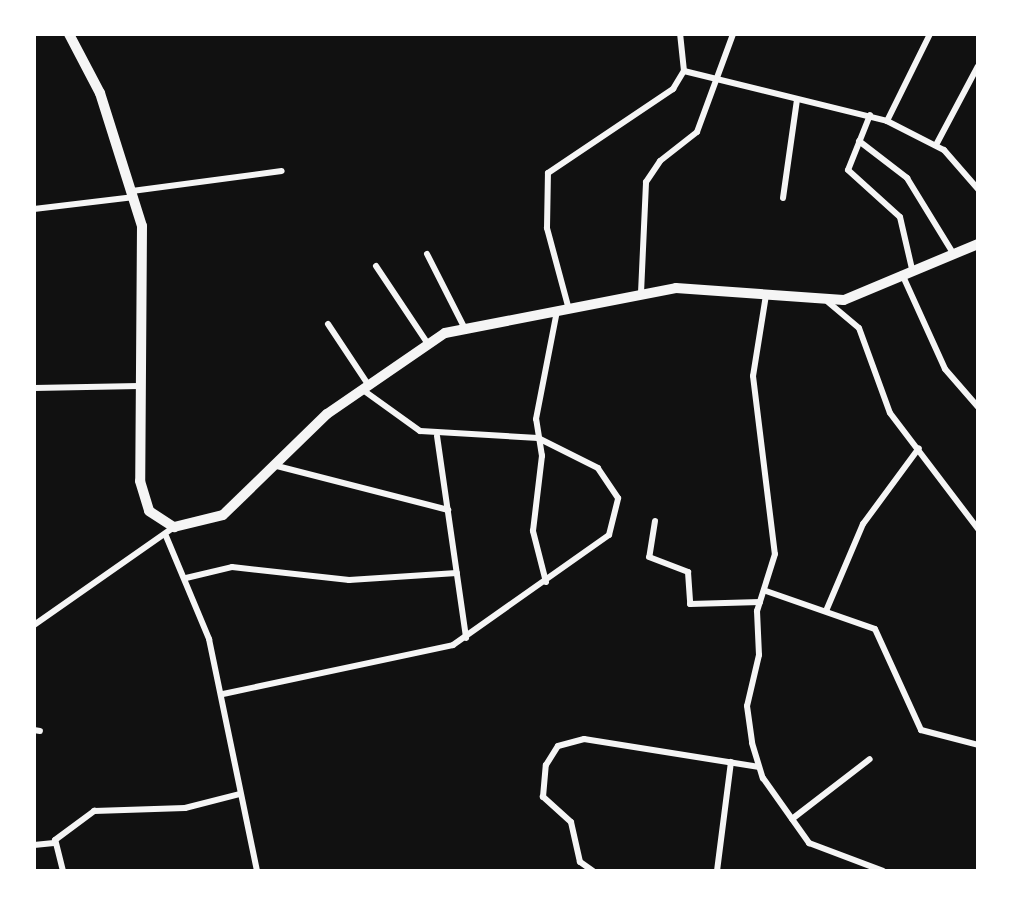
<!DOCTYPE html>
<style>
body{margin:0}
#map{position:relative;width:1012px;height:905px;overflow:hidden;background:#111;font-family:Karla,sans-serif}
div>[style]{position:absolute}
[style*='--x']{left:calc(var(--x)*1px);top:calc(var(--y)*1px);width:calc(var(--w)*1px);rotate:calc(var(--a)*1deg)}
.minor>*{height:6px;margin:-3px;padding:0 3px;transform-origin:3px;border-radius:3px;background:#f5f5f5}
.trunk>*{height:10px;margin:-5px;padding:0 5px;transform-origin:5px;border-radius:5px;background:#f5f5f5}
span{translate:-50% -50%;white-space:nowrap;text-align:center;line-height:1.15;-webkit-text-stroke:8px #fff;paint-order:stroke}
.frame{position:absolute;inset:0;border:36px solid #fff;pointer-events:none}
</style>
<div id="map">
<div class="minor">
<div style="--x:684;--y:71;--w:209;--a:13.8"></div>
<div style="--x:887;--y:121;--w:64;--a:27"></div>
<div style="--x:944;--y:150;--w:52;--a:48.9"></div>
<div style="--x:870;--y:115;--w:59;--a:111.8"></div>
<div style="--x:848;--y:170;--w:70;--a:42.1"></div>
<div style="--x:900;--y:217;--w:53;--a:77"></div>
<div style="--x:887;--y:121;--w:97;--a:-63.7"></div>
<div style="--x:859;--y:141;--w:61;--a:37.6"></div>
<div style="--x:907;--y:178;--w:88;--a:58.5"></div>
<div style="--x:936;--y:145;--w:89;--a:-62"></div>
<div style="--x:132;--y:191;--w:151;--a:-7.6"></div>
<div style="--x:783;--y:198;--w:99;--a:-81.9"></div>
<div style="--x:34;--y:209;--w:101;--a:-6.8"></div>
<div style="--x:427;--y:254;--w:82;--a:63.1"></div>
<div style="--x:376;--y:266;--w:90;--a:56.3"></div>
<div style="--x:902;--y:274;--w:104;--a:65.6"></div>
<div style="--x:945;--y:369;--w:50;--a:49"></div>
<div style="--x:641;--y:293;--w:111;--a:-87.4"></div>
<div style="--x:646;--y:182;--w:25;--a:-56"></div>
<div style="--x:660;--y:161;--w:47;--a:-38.1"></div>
<div style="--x:697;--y:132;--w:104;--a:-69.8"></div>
<div style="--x:766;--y:295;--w:82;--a:99.1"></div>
<div style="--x:753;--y:376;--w:179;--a:83"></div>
<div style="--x:775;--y:554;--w:60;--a:107.5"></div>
<div style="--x:757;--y:611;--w:44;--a:87.4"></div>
<div style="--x:759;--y:655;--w:52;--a:103.2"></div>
<div style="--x:747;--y:706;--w:37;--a:82"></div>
<div style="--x:752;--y:743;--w:37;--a:73"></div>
<div style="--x:763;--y:778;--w:80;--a:54.7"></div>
<div style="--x:809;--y:843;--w:79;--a:20.7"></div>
<div style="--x:828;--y:302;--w:40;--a:40"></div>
<div style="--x:859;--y:328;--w:90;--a:70"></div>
<div style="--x:890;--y:413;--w:146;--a:52.8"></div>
<div style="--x:568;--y:306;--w:81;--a:-105.1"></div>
<div style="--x:547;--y:228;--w:55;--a:-89"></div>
<div style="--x:548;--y:173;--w:151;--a:-33.9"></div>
<div style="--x:673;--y:89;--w:21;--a:-59"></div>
<div style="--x:684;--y:71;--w:37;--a:-96"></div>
<div style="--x:328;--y:324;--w:71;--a:56.5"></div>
<div style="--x:34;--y:388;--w:105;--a:-1.1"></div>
<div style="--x:437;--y:436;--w:204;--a:81.8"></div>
<div style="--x:273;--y:465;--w:181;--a:14.4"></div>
<div style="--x:655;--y:521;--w:36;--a:99"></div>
<div style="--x:649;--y:557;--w:42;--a:21"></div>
<div style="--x:688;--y:572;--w:32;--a:86"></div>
<div style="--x:690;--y:604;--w:70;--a:-1.6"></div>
<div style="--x:166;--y:536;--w:112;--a:67.3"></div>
<div style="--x:209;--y:639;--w:237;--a:78.3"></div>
<div style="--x:186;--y:578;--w:47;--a:-13.4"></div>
<div style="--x:232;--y:567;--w:118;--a:6.3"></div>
<div style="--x:349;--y:580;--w:108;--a:-3.7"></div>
<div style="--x:546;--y:582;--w:53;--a:-104.3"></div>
<div style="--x:533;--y:531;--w:76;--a:-83.2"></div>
<div style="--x:542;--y:456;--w:37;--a:-99"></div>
<div style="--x:536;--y:419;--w:110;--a:-79"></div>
<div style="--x:766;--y:591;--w:115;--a:19.2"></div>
<div style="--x:875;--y:629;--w:111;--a:65.5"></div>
<div style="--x:921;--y:730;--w:59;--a:14.7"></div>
<div style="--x:826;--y:611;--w:95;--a:-67"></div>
<div style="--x:863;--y:524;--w:94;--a:-53.6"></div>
<div style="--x:34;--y:625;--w:171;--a:-35"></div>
<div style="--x:223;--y:694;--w:235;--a:-12"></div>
<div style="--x:453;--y:645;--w:191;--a:-35.2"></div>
<div style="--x:609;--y:535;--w:38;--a:-76"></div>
<div style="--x:618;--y:498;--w:36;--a:-124"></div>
<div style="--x:598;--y:468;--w:67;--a:-153.4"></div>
<div style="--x:538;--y:438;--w:118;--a:-176.6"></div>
<div style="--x:420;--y:431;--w:70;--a:-144.3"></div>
<div style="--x:34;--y:730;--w:6;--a:9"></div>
<div style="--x:792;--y:819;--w:98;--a:-37.6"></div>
<div style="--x:34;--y:845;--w:20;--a:-6"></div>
<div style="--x:63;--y:871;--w:32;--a:-104"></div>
<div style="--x:55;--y:840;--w:49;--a:-36.6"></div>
<div style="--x:94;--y:811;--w:91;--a:-1.9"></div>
<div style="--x:185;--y:808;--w:57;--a:-14.3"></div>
<div style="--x:593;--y:871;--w:16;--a:-145"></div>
<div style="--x:580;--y:862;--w:41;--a:-102.7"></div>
<div style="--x:571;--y:822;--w:38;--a:-138"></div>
<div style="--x:543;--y:797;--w:32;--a:-85"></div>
<div style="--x:546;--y:765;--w:22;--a:-58"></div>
<div style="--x:558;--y:746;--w:27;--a:-15"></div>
<div style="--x:584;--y:739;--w:176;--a:9.1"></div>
<div style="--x:717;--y:871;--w:110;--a:-82.7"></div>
</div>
<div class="trunk">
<div style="--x:69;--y:34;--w:67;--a:62.3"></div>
<div style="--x:100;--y:93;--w:139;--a:72.5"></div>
<div style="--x:142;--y:226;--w:255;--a:90.4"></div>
<div style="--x:140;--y:481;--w:31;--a:73"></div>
<div style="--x:149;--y:511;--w:30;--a:33"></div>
<div style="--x:174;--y:527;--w:50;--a:-13.8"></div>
<div style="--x:223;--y:515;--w:145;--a:-44.2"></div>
<div style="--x:327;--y:414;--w:143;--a:-34.5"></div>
<div style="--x:445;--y:333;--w:235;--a:-11"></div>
<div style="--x:676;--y:288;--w:168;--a:4.1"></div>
<div style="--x:844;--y:300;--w:145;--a:-22.7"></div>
</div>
<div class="frame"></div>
</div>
